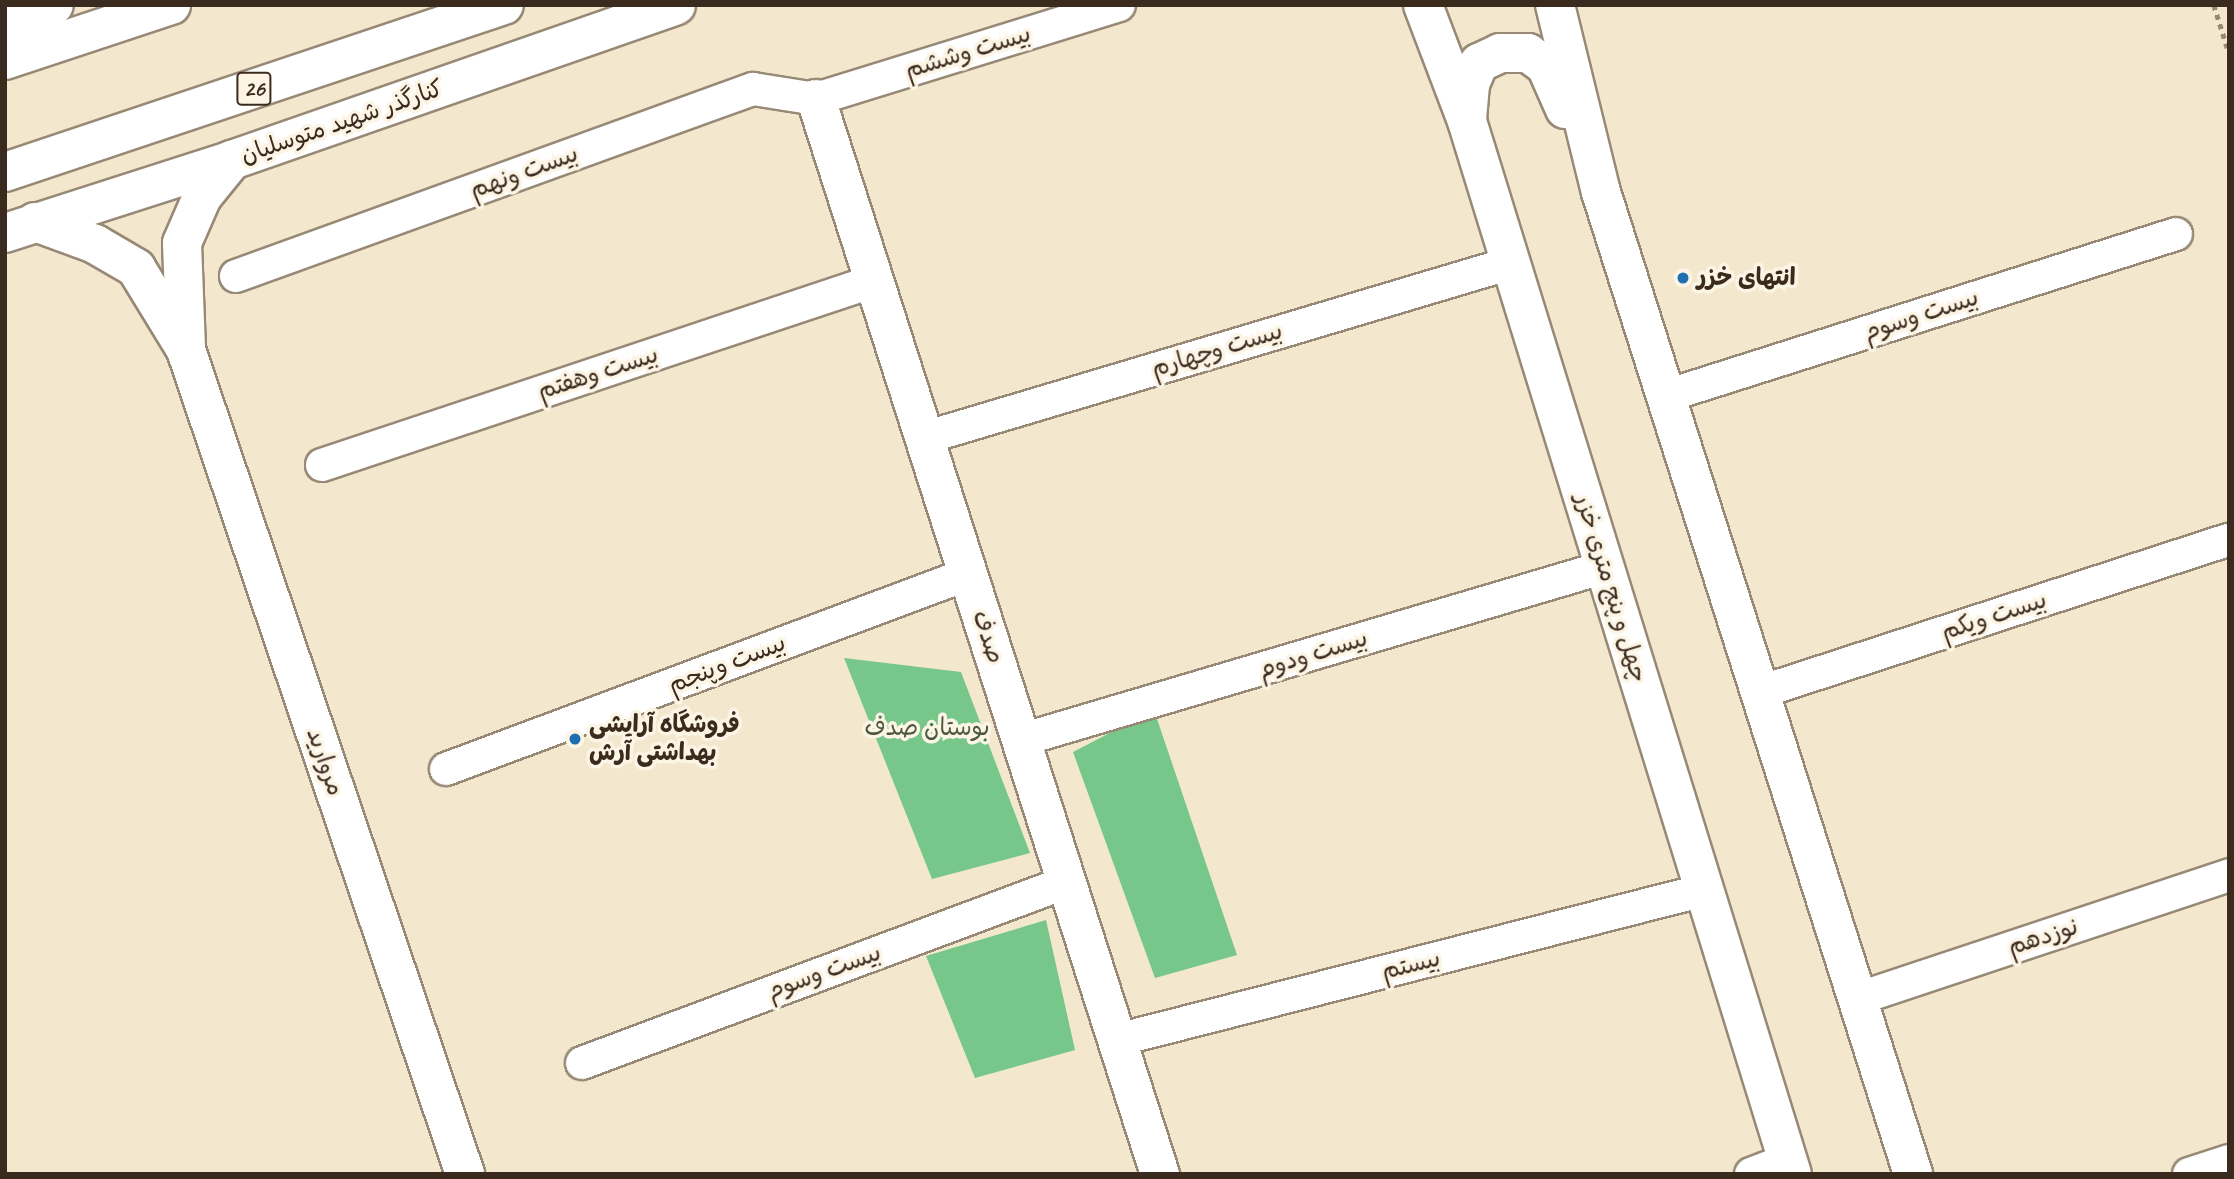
<!DOCTYPE html>
<meta charset="utf-8">
<style>
body{margin:0}
#map{position:relative;width:2234px;height:1179px;overflow:hidden;background:#f3e8ce;font-family:Caveat,"Playpen Sans Arabic",sans-serif}
div>[style]{position:absolute}
[style*='--x']{left:calc(var(--x)*1px);top:calc(var(--y)*1px);width:calc(var(--w)*1px);rotate:calc(var(--a)*1deg)}
.green>*{inset:0;background:#76c789}
.path>*{height:4.5px;margin-top:-2.25px;transform-origin:0;background:repeating-linear-gradient(90deg,#978976 0 5px,transparent 0 10px)}
.roads{filter:drop-shadow(2px 0 #978976) drop-shadow(-2px 0 #978976) drop-shadow(0 2px #978976) drop-shadow(0 -2px #978976)}
.street>*{height:32px;margin:-16px;padding:0 16px;transform-origin:16px;border-radius:16px;background:#fff}
.secondary>*{height:38px;margin:-19px;padding:0 19px;transform-origin:19px;border-radius:19px;background:#fff}
.primary>*{height:38px;margin:-19px;padding:0 19px;transform-origin:19px;border-radius:19px;background:#fff}
.highway>*{height:38px;margin:-19px;padding:0 19px;transform-origin:19px;border-radius:19px;background:#fff}
.dots>*{width:19px;height:19px;translate:-50% -50%;box-sizing:border-box;border:4px solid #fcf5e5;border-radius:50%}
span{translate:-50% -50%;white-space:nowrap;text-align:center;line-height:1.15;-webkit-text-stroke:7px #fcf5e5;paint-order:stroke}
.shield-label span{padding:2px 5px;background:#fcf5e5;border:2px solid;border-radius:5px;-webkit-text-stroke-width:0}
.shield-label{font-size:23px;color:#3b2a1e;font-weight:700}
.street-label{font-size:24px;color:#3b2a1e}
.poi-label{font-size:24px;color:#3b2a1e;font-weight:700}
.left{translate:0 -50%;text-align:left}
.park-label{font-size:24px;color:#4d593e}
.frame{position:absolute;inset:0;border:7px solid #3b2a1e;pointer-events:none}
</style>
<div id="map">
<div class="green">
<div style="clip-path:polygon(844px 658px,961px 672px,1030px 853px,932px 879px)"></div>
<div style="clip-path:polygon(1154px 710px,1237px 955px,1155px 978px,1073px 752px)"></div>
<div style="clip-path:polygon(1046px 920px,1075px 1050px,975px 1078px,926px 956px)"></div>
</div>
<div class="path">
<div style="--x:2214;--y:5;--w:50;--a:72.6"></div>
</div>
<div class="roads">
<div class="street">
<div style="--x:236;--y:276;--w:550;--a:-19.89"></div>
<div style="--x:753;--y:89;--w:64;--a:9"></div>
<div style="--x:816;--y:99;--w:317;--a:-17.2"></div>
<div style="--x:1666;--y:396;--w:535;--a:-17.62"></div>
<div style="--x:924;--y:438;--w:613;--a:-16.6"></div>
<div style="--x:322;--y:465;--w:582;--a:-18.43"></div>
<div style="--x:1760;--y:692;--w:493;--a:-18"></div>
<div style="--x:1021;--y:740;--w:609;--a:-16.5"></div>
<div style="--x:446;--y:769;--w:557;--a:-20.48"></div>
<div style="--x:1857;--y:999;--w:392;--a:-18.4"></div>
<div style="--x:1117;--y:1040;--w:606;--a:-14.33"></div>
<div style="--x:582;--y:1063;--w:518;--a:-20.47"></div>
<div style="--x:1751;--y:1174;--w:39;--a:-21"></div>
<div style="--x:2189;--y:1174;--w:42;--a:-18"></div>
</div>
<div class="secondary">
<div style="--x:1423;--y:5;--w:124;--a:69.2"></div>
<div style="--x:1467;--y:121;--w:1102;--a:72.85"></div>
<div style="--x:1555;--y:5;--w:193;--a:76.2"></div>
<div style="--x:1601;--y:192;--w:1030;--a:72.37"></div>
<div style="--x:816;--y:99;--w:1129;--a:72.26"></div>
<div style="--x:1467;--y:119;--w:35;--a:-85"></div>
<div style="--x:1470;--y:84;--w:23;--a:-67"></div>
<div style="--x:1479;--y:63;--w:23;--a:-25"></div>
<div style="--x:1500;--y:53;--w:28;--a:0"></div>
<div style="--x:1528;--y:53;--w:22;--a:36"></div>
<div style="--x:1546;--y:66;--w:47;--a:66.2"></div>
<div style="--x:35;--y:222;--w:64;--a:20.1"></div>
<div style="--x:95;--y:244;--w:48;--a:30.3"></div>
<div style="--x:136;--y:268;--w:96;--a:58.6"></div>
<div style="--x:186;--y:350;--w:870;--a:71.29"></div>
<div style="--x:186;--y:348;--w:105;--a:-92.2"></div>
<div style="--x:182;--y:243;--w:50;--a:-66.5"></div>
<div style="--x:202;--y:197;--w:48;--a:-51"></div>
</div>
<div class="primary">
<div style="--x:5;--y:233;--w:238;--a:-17.8"></div>
<div style="--x:232;--y:160;--w:470;--a:-19.2"></div>
</div>
<div class="highway">
<div style="--x:5;--y:26;--w:53;--a:-23.2"></div>
<div style="--x:5;--y:60;--w:175;--a:-18.3"></div>
<div style="--x:5;--y:172;--w:526;--a:-18.5"></div>
</div>
</div>
<div class="dots">
<div style="left:1683px;top:278px;background:#1f6fb2"></div>
<div style="left:575px;top:739px;background:#1f6fb2"></div>
</div>
<div class="shield-label">
<span style="left:254px;top:89px">26</span>
</div>
<div class="street-label">
<span style="left:968px;top:52px;rotate:-17deg">بیست وششم</span>
<span style="left:342px;top:122px;rotate:-19deg">کنارگذر شهید متوسلیان</span>
<span style="left:524px;top:172px;rotate:-20deg">بیست ونهم</span>
<span style="left:1921px;top:315px;rotate:-18deg">بیست وسوم</span>
<span style="left:1217px;top:350px;rotate:-17deg">بیست وچهارم</span>
<span style="left:598px;top:373px;rotate:-18deg">بیست وهفتم</span>
<span style="left:1611px;top:588px;rotate:73deg">چهل و پنج متری خزر</span>
<span style="left:1994px;top:616px;rotate:-18deg">بیست ویکم</span>
<span style="left:988px;top:637px;rotate:72deg">صدف</span>
<span style="left:1313px;top:654px;rotate:-17deg">بیست ودوم</span>
<span style="left:727px;top:664px;rotate:-21deg">بیست وپنجم</span>
<span style="left:325px;top:762px;rotate:71deg">مروارید</span>
<span style="left:2043px;top:937px;rotate:-18deg">نوزدهم</span>
<span style="left:1411px;top:965px;rotate:-14deg">بیستم</span>
<span style="left:824px;top:972px;rotate:-20deg">بیست وسوم</span>
</div>
<div class="poi-label">
<span class="left" style="left:1697px;top:278px">انتهای خزر</span>
<span class="left" style="left:589px;top:739px">فروشگاه آرایشی<br>بهداشتی آرش</span>
</div>
<div class="park-label">
<span style="left:927px;top:728px">بوستان صدف</span>
</div>
<div class="frame"></div>
</div>
